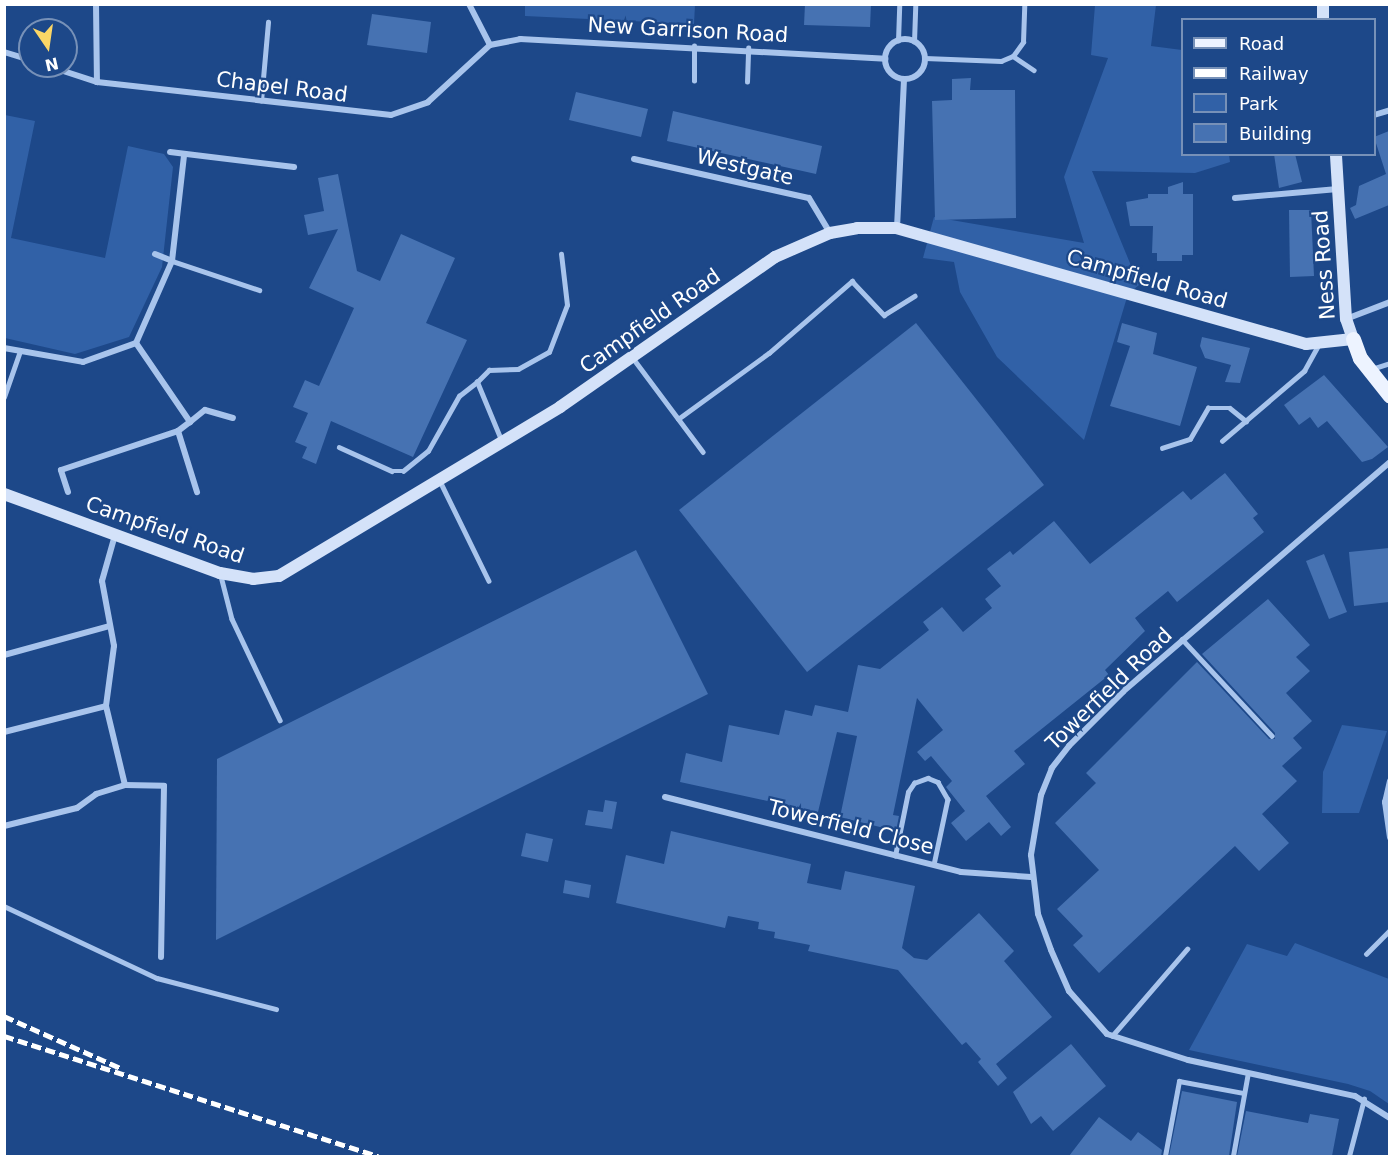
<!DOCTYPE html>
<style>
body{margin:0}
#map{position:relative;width:1394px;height:1161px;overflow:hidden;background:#1d4889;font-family:"DejaVu Sans",sans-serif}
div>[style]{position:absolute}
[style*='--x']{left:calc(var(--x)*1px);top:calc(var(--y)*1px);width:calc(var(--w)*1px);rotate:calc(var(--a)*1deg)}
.green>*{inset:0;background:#3161a7}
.building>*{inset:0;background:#4672b2}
.lane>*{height:4.5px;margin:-2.25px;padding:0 2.25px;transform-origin:2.25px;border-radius:2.25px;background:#a8c4ec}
.street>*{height:6px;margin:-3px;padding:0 3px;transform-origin:3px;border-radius:3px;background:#a8c4ec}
.street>.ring{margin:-3px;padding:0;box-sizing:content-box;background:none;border:6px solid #a8c4ec;border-radius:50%}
.secondary>*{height:12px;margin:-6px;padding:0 6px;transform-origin:6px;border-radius:6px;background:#d4e2f9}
.primary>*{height:15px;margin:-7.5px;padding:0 7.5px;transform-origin:7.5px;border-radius:7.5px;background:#edf3ff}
.rail>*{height:4.5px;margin-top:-2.25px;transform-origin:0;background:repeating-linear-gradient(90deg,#fff 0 10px,transparent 0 14.5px)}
span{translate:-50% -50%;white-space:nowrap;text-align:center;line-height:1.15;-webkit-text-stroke:4.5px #1d4889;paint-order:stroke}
.street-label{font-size:21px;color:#fff}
.frame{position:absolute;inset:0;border:6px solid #fff;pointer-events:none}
.legend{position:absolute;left:1181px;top:18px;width:195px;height:138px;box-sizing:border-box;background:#1d4889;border:2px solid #7791b8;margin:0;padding:8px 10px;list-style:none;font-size:18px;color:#fff}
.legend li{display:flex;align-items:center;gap:12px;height:30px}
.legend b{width:30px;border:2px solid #7791b8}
.north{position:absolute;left:18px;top:18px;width:60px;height:60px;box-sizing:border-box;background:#1d4889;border:2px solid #7791b8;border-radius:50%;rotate:167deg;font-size:16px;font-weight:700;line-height:24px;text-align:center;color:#fff}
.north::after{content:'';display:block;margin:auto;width:21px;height:27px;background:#fbd666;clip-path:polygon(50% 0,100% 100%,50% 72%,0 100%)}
</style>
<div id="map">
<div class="green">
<div style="clip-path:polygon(525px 5px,695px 5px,694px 24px,525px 16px)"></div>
<div style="clip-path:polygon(1095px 5px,1156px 5px,1151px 46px,1182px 50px,1182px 154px,1229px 155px,1230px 162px,1195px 173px,1092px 171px,1139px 285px,1128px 294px,1084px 440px,997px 357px,960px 292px,954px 262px,923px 258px,934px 217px,1084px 243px,1064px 177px,1108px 58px,1091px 55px)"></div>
<div style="clip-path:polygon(5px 115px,35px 121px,11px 238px,105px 258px,128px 146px,164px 154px,173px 167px,162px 267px,129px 337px,75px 354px,5px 338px)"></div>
<div style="clip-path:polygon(1342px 725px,1387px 731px,1359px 813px,1322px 813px,1323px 772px)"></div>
<div style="clip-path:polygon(1295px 943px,1389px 979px,1389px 1104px,1370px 1091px,1348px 1084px,1189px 1050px,1247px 944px,1287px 956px)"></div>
</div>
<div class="building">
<div style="clip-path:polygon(805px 4px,871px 4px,870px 27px,804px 25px)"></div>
<div style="clip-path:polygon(372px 14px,431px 22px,427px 53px,367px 45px)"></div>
<div style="clip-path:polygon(971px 78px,970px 90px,1015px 90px,1016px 218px,935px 220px,932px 101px,952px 100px,952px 79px)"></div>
<div style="clip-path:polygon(576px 92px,648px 109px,641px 137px,569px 120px)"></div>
<div style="clip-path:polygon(673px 111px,822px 146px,816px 174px,667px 141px)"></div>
<div style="clip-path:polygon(1389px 131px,1389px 205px,1355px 219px,1350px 208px,1356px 205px,1359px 186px,1386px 174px,1374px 137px)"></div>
<div style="clip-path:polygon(1274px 154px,1295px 154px,1302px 182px,1279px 188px)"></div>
<div style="clip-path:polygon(338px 174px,357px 271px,380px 281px,401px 234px,455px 258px,426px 323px,467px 340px,413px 457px,331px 421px,316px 464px,302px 458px,307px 447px,295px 442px,308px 413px,293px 407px,305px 380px,319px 386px,354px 308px,309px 288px,338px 229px,308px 235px,304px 215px,324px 211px,318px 178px)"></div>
<div style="clip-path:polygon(1183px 182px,1183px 194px,1193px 194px,1193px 255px,1182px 255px,1182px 261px,1157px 261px,1157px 253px,1152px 253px,1153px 226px,1130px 226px,1126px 202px,1148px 198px,1148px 194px,1168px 194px,1168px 187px)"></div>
<div style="clip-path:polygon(1289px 210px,1311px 210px,1314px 276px,1290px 277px)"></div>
<div style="clip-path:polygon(916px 323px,1044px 485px,807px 672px,679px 510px)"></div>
<div style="clip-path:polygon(1122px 323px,1157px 333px,1153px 354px,1197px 367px,1180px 426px,1110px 406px,1130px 346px,1117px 342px)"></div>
<div style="clip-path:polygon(1202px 337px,1250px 348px,1240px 383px,1225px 382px,1231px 365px,1205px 358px,1200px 346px)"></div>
<div style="clip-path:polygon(1324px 375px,1388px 447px,1372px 459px,1362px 462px,1327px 421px,1318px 428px,1310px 417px,1299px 425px,1284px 405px)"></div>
<div style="clip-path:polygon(1225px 473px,1258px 514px,1253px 518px,1264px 532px,1177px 602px,1168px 591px,1135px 618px,1145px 631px,1105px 670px,1109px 675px,1014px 751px,1025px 764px,986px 796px,1011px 827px,1001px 836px,989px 822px,966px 841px,951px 823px,965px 811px,946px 787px,952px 781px,931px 756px,925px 761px,917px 752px,943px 730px,917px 698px,893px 815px,899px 816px,896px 831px,840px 817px,857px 736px,837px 732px,818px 812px,680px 782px,686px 753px,722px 762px,729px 725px,779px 735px,785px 710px,812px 716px,815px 705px,848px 712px,858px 665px,880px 669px,929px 630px,923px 622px,942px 607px,963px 632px,992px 608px,985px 599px,1001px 586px,987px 569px,1010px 551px,1013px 555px,1054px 521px,1090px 564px,1183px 491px,1191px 500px)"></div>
<div style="clip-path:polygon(1389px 548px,1389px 602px,1354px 606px,1349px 552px)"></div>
<div style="clip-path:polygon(636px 550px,708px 694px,216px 940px,217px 759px)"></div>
<div style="clip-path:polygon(1324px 554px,1347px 612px,1329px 619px,1306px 561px)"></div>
<div style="clip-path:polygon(1268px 599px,1310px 645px,1296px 657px,1310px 671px,1286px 693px,1312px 721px,1293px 738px,1302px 748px,1282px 766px,1297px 781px,1262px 814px,1289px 843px,1259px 871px,1235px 846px,1099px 973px,1073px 945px,1083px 936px,1057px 909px,1099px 870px,1055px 823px,1096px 783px,1086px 773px,1197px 662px,1269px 739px,1275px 739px,1275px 733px,1202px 654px)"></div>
<div style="clip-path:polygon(605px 800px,617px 802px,612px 829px,585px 825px,588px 810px,603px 812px)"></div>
<div style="clip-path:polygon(671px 831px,811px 864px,807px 883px,841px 890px,845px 871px,915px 886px,902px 948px,914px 958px,927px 960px,979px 913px,1014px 951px,1004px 961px,1052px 1017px,996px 1064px,1007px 1078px,998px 1086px,978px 1062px,981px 1059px,966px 1042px,962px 1045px,898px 970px,808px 951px,810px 945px,774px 938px,775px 932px,758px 929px,759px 922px,728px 916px,725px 928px,616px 903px,626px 855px,664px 864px)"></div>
<div style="clip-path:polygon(526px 833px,553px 839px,548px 862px,521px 856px)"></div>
<div style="clip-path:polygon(565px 880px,591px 885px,589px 898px,563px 893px)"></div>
<div style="clip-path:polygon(1071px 1044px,1106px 1086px,1053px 1131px,1041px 1116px,1031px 1124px,1013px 1092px)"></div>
<div style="clip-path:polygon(1182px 1091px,1237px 1102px,1229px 1156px,1169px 1156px)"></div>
<div style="clip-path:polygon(1246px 1111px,1308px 1123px,1310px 1114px,1339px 1119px,1332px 1156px,1237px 1156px)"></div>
<div style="clip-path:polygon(1099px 1117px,1131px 1141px,1138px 1132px,1162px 1150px,1161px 1156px,1069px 1156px)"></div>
</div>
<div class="lane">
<div style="--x:898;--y:41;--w:37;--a:-88"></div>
<div style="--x:914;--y:42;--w:38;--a:-88"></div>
<div style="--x:1013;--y:56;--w:25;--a:34"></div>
<div style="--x:925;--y:58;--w:76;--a:2.3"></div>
<div style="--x:1001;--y:61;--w:13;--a:-23"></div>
<div style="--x:1013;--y:56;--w:17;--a:-54"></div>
<div style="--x:1023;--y:42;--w:38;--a:-88"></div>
<div style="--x:694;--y:81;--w:35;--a:-90"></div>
<div style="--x:747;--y:82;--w:34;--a:-88"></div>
<div style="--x:261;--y:101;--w:79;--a:-84.9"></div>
<div style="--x:172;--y:261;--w:92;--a:18.4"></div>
<div style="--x:633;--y:358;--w:117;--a:53.3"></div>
<div style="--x:1372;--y:369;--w:19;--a:-18"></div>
<div style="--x:4;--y:397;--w:49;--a:-70.8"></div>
<div style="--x:678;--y:419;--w:112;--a:-36"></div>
<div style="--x:769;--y:353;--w:110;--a:-40.9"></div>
<div style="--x:852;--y:281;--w:47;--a:46.7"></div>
<div style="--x:884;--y:315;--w:36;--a:-32"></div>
<div style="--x:501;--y:440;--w:63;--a:-112.5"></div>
<div style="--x:477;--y:382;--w:17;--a:-45"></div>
<div style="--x:489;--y:370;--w:29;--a:-2"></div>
<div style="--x:518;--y:369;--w:35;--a:-29"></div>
<div style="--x:549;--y:352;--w:50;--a:-69"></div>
<div style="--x:567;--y:305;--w:51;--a:-96.7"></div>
<div style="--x:1222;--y:441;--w:108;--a:-40.5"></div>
<div style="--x:1304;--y:371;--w:29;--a:-61"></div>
<div style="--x:339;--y:447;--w:58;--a:24.4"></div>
<div style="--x:392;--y:471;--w:11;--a:0"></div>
<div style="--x:403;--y:471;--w:32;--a:-39"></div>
<div style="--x:428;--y:451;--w:63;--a:-60.6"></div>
<div style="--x:459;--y:396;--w:23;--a:-38"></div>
<div style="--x:1162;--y:448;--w:29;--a:-18"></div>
<div style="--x:1190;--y:439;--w:36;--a:-60"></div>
<div style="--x:1208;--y:408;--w:22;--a:0"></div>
<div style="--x:1230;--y:408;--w:21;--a:39"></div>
<div style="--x:440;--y:481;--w:111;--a:63.9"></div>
<div style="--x:221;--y:576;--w:44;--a:75.7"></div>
<div style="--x:232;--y:619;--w:112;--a:64.6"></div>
<div style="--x:1182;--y:639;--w:132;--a:47.1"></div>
<div style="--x:895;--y:856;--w:65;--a:-78.5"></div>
<div style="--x:908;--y:792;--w:11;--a:-56"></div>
<div style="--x:914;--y:783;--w:15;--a:-20"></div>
<div style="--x:928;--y:778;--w:11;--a:22"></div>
<div style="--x:938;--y:782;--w:20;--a:60"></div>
<div style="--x:948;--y:799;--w:67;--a:102"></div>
<div style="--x:4;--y:906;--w:169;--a:25.2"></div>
<div style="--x:157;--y:978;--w:123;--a:14.6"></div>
<div style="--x:1366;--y:954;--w:34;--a:-45"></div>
<div style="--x:1112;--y:1036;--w:115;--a:-49.2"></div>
<div style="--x:1165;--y:1156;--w:76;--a:-79.4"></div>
<div style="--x:1179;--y:1081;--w:66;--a:10.5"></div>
<div style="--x:1233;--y:1156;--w:84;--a:-79.8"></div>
<div style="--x:1349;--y:1156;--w:59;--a:-75.3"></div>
</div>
<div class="street">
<div style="--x:96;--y:4;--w:78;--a:89.3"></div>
<div style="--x:469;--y:4;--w:46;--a:62.9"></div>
<div class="ring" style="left:885px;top:39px;width:34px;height:34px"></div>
<div style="--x:4;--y:52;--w:27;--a:17"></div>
<div style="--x:48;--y:66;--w:52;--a:18.1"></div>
<div style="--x:97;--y:82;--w:296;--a:6.4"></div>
<div style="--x:391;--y:115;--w:39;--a:-19"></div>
<div style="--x:428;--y:102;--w:84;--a:-42.6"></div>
<div style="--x:490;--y:45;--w:31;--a:-11"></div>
<div style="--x:520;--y:39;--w:366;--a:3.1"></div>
<div style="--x:1374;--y:115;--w:17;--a:-17"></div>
<div style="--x:170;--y:152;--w:125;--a:6.9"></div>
<div style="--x:634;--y:159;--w:179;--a:12.6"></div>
<div style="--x:809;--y:198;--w:41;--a:59"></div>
<div style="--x:1235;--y:198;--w:103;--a:-5"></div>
<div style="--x:897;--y:228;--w:148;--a:-87.3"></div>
<div style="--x:155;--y:254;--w:18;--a:22"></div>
<div style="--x:1346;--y:319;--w:47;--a:-21.1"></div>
<div style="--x:136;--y:343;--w:96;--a:55.6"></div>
<div style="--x:190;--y:422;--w:19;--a:-39"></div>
<div style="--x:205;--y:410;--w:29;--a:16"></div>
<div style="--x:4;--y:348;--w:80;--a:10"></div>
<div style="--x:83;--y:362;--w:56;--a:-19.7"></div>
<div style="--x:136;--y:343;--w:90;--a:-66.3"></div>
<div style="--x:172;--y:261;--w:107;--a:-83.5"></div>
<div style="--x:178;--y:431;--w:64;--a:72.7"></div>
<div style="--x:1390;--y:462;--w:352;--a:139.3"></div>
<div style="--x:1123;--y:692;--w:76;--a:135"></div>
<div style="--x:1069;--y:746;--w:28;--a:128"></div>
<div style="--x:1052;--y:768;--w:29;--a:112"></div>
<div style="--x:1041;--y:795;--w:61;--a:99.5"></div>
<div style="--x:1031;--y:855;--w:59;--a:83.2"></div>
<div style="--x:1038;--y:914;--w:38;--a:70"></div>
<div style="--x:1051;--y:950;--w:45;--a:66.3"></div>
<div style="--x:1069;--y:991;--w:57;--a:48.5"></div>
<div style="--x:1107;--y:1034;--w:85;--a:17.8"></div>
<div style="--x:1188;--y:1060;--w:171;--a:12.2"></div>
<div style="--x:1355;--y:1096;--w:41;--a:32.2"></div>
<div style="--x:68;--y:492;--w:23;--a:-108"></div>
<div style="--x:61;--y:470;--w:123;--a:-18.4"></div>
<div style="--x:178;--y:431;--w:15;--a:-37"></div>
<div style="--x:115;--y:535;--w:48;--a:105.8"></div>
<div style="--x:102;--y:581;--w:66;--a:79.5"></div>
<div style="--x:114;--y:646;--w:61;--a:97.6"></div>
<div style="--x:106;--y:706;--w:81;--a:76.5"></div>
<div style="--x:125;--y:785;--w:39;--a:1"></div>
<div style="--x:164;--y:786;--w:171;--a:91"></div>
<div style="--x:4;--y:655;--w:109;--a:-15.4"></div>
<div style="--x:4;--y:732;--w:105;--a:-14.3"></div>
<div style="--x:1390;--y:781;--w:22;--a:103"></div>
<div style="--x:1385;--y:802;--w:36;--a:82"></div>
<div style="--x:665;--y:797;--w:305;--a:14.2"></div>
<div style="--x:961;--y:872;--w:70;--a:4.1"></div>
<div style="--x:4;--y:826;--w:75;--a:-13.9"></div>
<div style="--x:77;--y:808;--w:24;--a:-36"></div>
<div style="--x:96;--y:794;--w:30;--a:-17"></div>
</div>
<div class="secondary">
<div style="--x:1323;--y:20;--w:16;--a:-90"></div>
<div style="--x:4;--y:494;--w:230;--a:20.1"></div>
<div style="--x:220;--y:573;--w:34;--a:10"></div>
<div style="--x:253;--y:579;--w:26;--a:-7"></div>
<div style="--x:279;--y:576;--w:328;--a:-31"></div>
<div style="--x:560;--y:407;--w:262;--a:-34.9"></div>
<div style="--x:775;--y:257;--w:60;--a:-23.6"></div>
<div style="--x:830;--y:233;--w:27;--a:-10"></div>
<div style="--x:857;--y:228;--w:39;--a:0"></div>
<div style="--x:896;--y:228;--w:426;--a:15.8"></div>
<div style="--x:1306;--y:344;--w:47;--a:-6.1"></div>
<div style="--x:1353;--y:339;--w:21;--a:-109"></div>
<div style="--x:1346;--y:319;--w:165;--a:-93.5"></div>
</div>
<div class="primary">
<div style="--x:1353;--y:339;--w:20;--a:70"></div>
<div style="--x:1360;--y:358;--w:48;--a:51.7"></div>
</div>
<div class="rail">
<div style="--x:4;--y:1016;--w:127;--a:24.1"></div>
<div style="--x:4;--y:1036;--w:393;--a:17.8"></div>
</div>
<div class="street-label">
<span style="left:688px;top:30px;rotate:3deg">New Garrison Road</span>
<span style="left:282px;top:87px;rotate:7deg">Chapel Road</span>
<span style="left:745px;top:167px;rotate:13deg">Westgate</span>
<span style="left:1324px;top:265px;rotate:-94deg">Ness Road</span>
<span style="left:1147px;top:279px;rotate:16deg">Campfield Road</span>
<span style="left:650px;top:321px;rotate:-35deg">Campfield Road</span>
<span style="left:165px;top:530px;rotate:19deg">Campfield Road</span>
<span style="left:1109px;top:689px;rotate:-44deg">Towerfield Road</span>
<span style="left:851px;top:827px;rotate:14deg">Towerfield Close</span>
</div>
<div class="frame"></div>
<ul class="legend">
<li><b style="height:8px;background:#edf3ff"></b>Road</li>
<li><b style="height:8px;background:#fff"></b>Railway</li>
<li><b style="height:16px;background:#3161a7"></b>Park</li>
<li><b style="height:16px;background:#4672b2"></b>Building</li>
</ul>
<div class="north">N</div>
</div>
